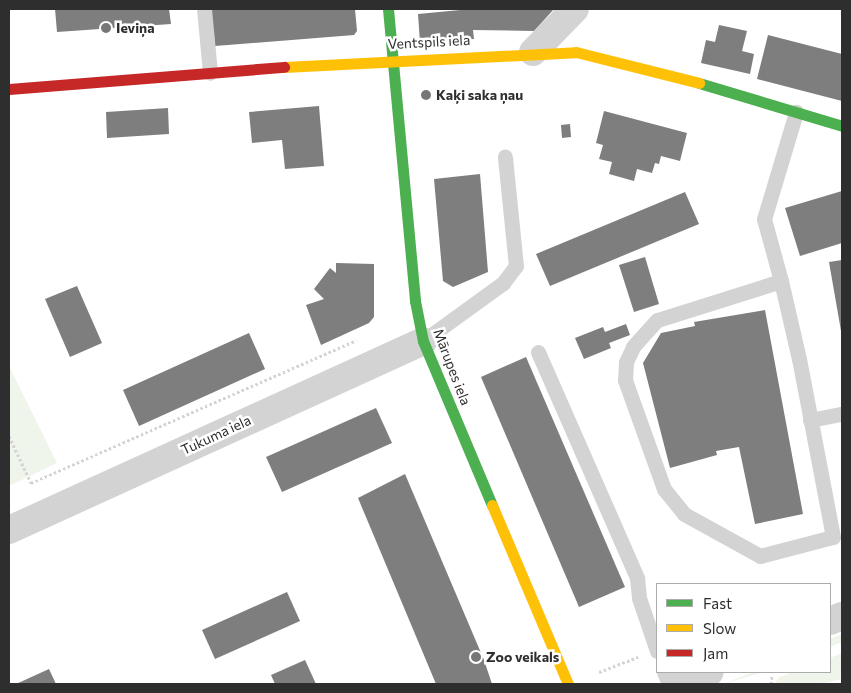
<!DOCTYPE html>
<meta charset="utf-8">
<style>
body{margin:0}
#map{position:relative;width:851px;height:693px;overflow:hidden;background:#fff;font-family:Commissioner,sans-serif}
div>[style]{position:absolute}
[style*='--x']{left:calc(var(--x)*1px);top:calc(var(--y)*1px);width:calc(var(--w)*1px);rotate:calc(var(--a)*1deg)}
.green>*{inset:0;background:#eff5eb}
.building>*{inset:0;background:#7e7e7e}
.path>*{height:3px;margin-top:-1.5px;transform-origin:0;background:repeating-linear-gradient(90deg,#d3d3d3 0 2.5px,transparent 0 5px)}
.lane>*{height:15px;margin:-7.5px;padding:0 7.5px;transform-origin:7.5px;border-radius:7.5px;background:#d3d3d3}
.street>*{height:28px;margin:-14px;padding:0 14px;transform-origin:14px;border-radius:14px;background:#d3d3d3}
.fast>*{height:11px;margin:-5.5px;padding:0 5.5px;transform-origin:5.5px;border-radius:5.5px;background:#4caf50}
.slow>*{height:11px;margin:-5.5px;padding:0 5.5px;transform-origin:5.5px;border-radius:5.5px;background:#ffc107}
.jam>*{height:11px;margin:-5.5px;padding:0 5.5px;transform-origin:5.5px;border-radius:5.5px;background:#c62828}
.dots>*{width:14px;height:14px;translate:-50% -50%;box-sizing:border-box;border:2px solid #fff;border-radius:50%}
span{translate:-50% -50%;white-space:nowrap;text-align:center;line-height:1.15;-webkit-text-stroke:5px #fff;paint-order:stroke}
.poi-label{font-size:14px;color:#2e2e2e;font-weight:700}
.left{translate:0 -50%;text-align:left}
.street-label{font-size:14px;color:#2e2e2e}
.frame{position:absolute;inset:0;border:10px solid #2e2e2e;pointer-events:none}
.legend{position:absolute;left:656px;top:583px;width:175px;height:90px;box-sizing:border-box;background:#fff;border:1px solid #ababab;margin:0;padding:6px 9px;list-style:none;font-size:15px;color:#2e2e2e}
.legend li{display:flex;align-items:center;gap:10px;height:25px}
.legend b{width:25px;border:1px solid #ababab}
</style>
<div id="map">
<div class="green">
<div style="clip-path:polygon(9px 366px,57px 463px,9px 486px)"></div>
<div style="clip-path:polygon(842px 634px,842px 642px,830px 647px,830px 639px)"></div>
<div style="clip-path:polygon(842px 653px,842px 679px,818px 684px,775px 684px,778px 678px,793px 672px,830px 672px,830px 658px)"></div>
<div style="clip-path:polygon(753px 672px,764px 672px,723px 684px)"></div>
</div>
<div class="building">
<div style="clip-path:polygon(55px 9px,169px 9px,171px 24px,57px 32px)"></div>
<div style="clip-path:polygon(211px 9px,355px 9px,357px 31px,354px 35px,215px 46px)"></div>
<div style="clip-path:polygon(471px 9px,554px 9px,534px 31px,473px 30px,474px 39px,420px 43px,418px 14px)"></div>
<div style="clip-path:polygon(719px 25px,747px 31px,742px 51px,754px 54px,750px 74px,701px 63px,706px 40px,715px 42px)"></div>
<div style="clip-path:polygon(768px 35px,842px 54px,842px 101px,757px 79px)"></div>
<div style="clip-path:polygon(319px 106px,324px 166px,285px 169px,282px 140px,252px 143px,249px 112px)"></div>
<div style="clip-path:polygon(168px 108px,169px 134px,107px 138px,106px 112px)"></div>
<div style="clip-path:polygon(604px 111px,687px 133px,680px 161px,661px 156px,659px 164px,655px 163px,652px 173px,637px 169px,634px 181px,609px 174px,612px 162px,599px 159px,603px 145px,596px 143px)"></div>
<div style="clip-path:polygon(570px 124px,571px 137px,562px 138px,561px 125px)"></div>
<div style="clip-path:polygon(480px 174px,488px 272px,453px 287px,443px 281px,434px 179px)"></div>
<div style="clip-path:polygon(842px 191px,842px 243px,800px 256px,785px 208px)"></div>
<div style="clip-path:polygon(685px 192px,699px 224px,550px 286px,536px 254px)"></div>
<div style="clip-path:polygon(645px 257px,659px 304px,634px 312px,619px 265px)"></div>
<div style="clip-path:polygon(842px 260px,842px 331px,841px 331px,829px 262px)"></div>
<div style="clip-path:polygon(336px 263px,374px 264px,374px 317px,369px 323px,321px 345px,306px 305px,324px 299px,314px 289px,330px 268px,336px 273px)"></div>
<div style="clip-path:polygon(77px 286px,102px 343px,70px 357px,45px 299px)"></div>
<div style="clip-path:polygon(765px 310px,803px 514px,755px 524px,739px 447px,716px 451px,717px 455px,670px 468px,643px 363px,661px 333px,695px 326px,694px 322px)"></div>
<div style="clip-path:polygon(626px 324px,630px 335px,609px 343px,611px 348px,584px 359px,575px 338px,603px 327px,605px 332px)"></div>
<div style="clip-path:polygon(249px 333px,265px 369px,139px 426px,123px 390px)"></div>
<div style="clip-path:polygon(526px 357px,625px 587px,579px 607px,481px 377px)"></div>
<div style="clip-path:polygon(376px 408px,392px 443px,282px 492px,266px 457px)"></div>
<div style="clip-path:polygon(405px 474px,484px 660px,492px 684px,436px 684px,358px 498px)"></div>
<div style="clip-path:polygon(287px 592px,300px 621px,215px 659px,202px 630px)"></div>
<div style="clip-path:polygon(305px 660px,316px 684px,275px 684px,271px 675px)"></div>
<div style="clip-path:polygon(49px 669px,56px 684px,16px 684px)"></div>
</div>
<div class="path">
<div style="--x:9;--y:436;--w:52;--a:64.9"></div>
<div style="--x:31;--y:483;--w:355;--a:-23.7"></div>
<div style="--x:599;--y:672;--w:42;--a:-21"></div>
<div style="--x:771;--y:684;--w:10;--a:-84"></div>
</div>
<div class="lane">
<div style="--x:204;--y:9;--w:64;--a:84.6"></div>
<div style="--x:781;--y:281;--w:130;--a:162.5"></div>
<div style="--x:657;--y:320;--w:36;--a:132"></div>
<div style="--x:633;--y:347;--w:17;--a:115"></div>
<div style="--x:626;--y:362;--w:18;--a:93"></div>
<div style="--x:625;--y:380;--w:116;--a:70.3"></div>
<div style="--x:664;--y:489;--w:32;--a:51"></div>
<div style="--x:684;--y:514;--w:87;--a:28.9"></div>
<div style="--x:760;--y:556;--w:75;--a:-14.6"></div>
<div style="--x:833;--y:537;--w:181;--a:-100.8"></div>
<div style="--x:799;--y:359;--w:80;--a:-103"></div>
<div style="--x:781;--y:281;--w:64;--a:-105.3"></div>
<div style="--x:764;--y:219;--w:112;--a:-73.3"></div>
<div style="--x:423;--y:341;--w:99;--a:-35.9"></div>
<div style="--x:503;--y:283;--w:21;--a:-53"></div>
<div style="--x:516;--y:266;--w:110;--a:-95.8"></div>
<div style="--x:538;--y:352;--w:247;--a:66.3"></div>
<div style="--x:637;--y:578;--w:20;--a:84"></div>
<div style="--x:639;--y:598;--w:56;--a:71.2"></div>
<div style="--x:810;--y:420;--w:33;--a:-11"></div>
<div style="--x:664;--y:672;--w:13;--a:67"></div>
</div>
<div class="street">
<div style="--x:533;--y:52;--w:60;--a:-45.7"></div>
<div style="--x:9;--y:530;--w:455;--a:-24.5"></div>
<div style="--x:830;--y:621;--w:13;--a:-23"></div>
<div style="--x:680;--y:684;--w:32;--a:-22"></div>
</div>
<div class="fast">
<div style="--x:388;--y:9;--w:293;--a:84.7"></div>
<div style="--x:415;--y:301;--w:41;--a:78.7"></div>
<div style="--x:423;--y:341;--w:178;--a:67.2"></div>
<div style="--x:699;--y:83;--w:149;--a:16.7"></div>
</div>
<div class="slow">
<div style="--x:284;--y:67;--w:292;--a:-2.9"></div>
<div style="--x:576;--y:52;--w:127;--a:14.1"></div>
<div style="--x:492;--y:505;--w:194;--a:67"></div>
</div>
<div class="jam">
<div style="--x:9;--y:89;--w:276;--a:-4.6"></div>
</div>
<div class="dots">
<div style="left:106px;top:28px;background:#777"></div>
<div style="left:426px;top:95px;background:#777"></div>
<div style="left:476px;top:657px;background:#777"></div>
</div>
<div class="poi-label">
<span class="left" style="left:116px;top:28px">Ieviņa</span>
<span class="left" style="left:436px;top:95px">Kaķi saka ņau</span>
<span class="left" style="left:486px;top:657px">Zoo veikals</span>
</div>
<div class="street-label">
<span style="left:429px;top:42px;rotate:-3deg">Ventspils iela</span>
<span style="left:452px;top:367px;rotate:69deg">Mārupes iela</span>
<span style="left:216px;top:435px;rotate:-25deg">Tukuma iela</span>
</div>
<div class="frame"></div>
<ul class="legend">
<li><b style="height:6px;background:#4caf50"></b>Fast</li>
<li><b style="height:6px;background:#ffc107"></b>Slow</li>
<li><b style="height:6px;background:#c62828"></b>Jam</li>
</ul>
</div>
